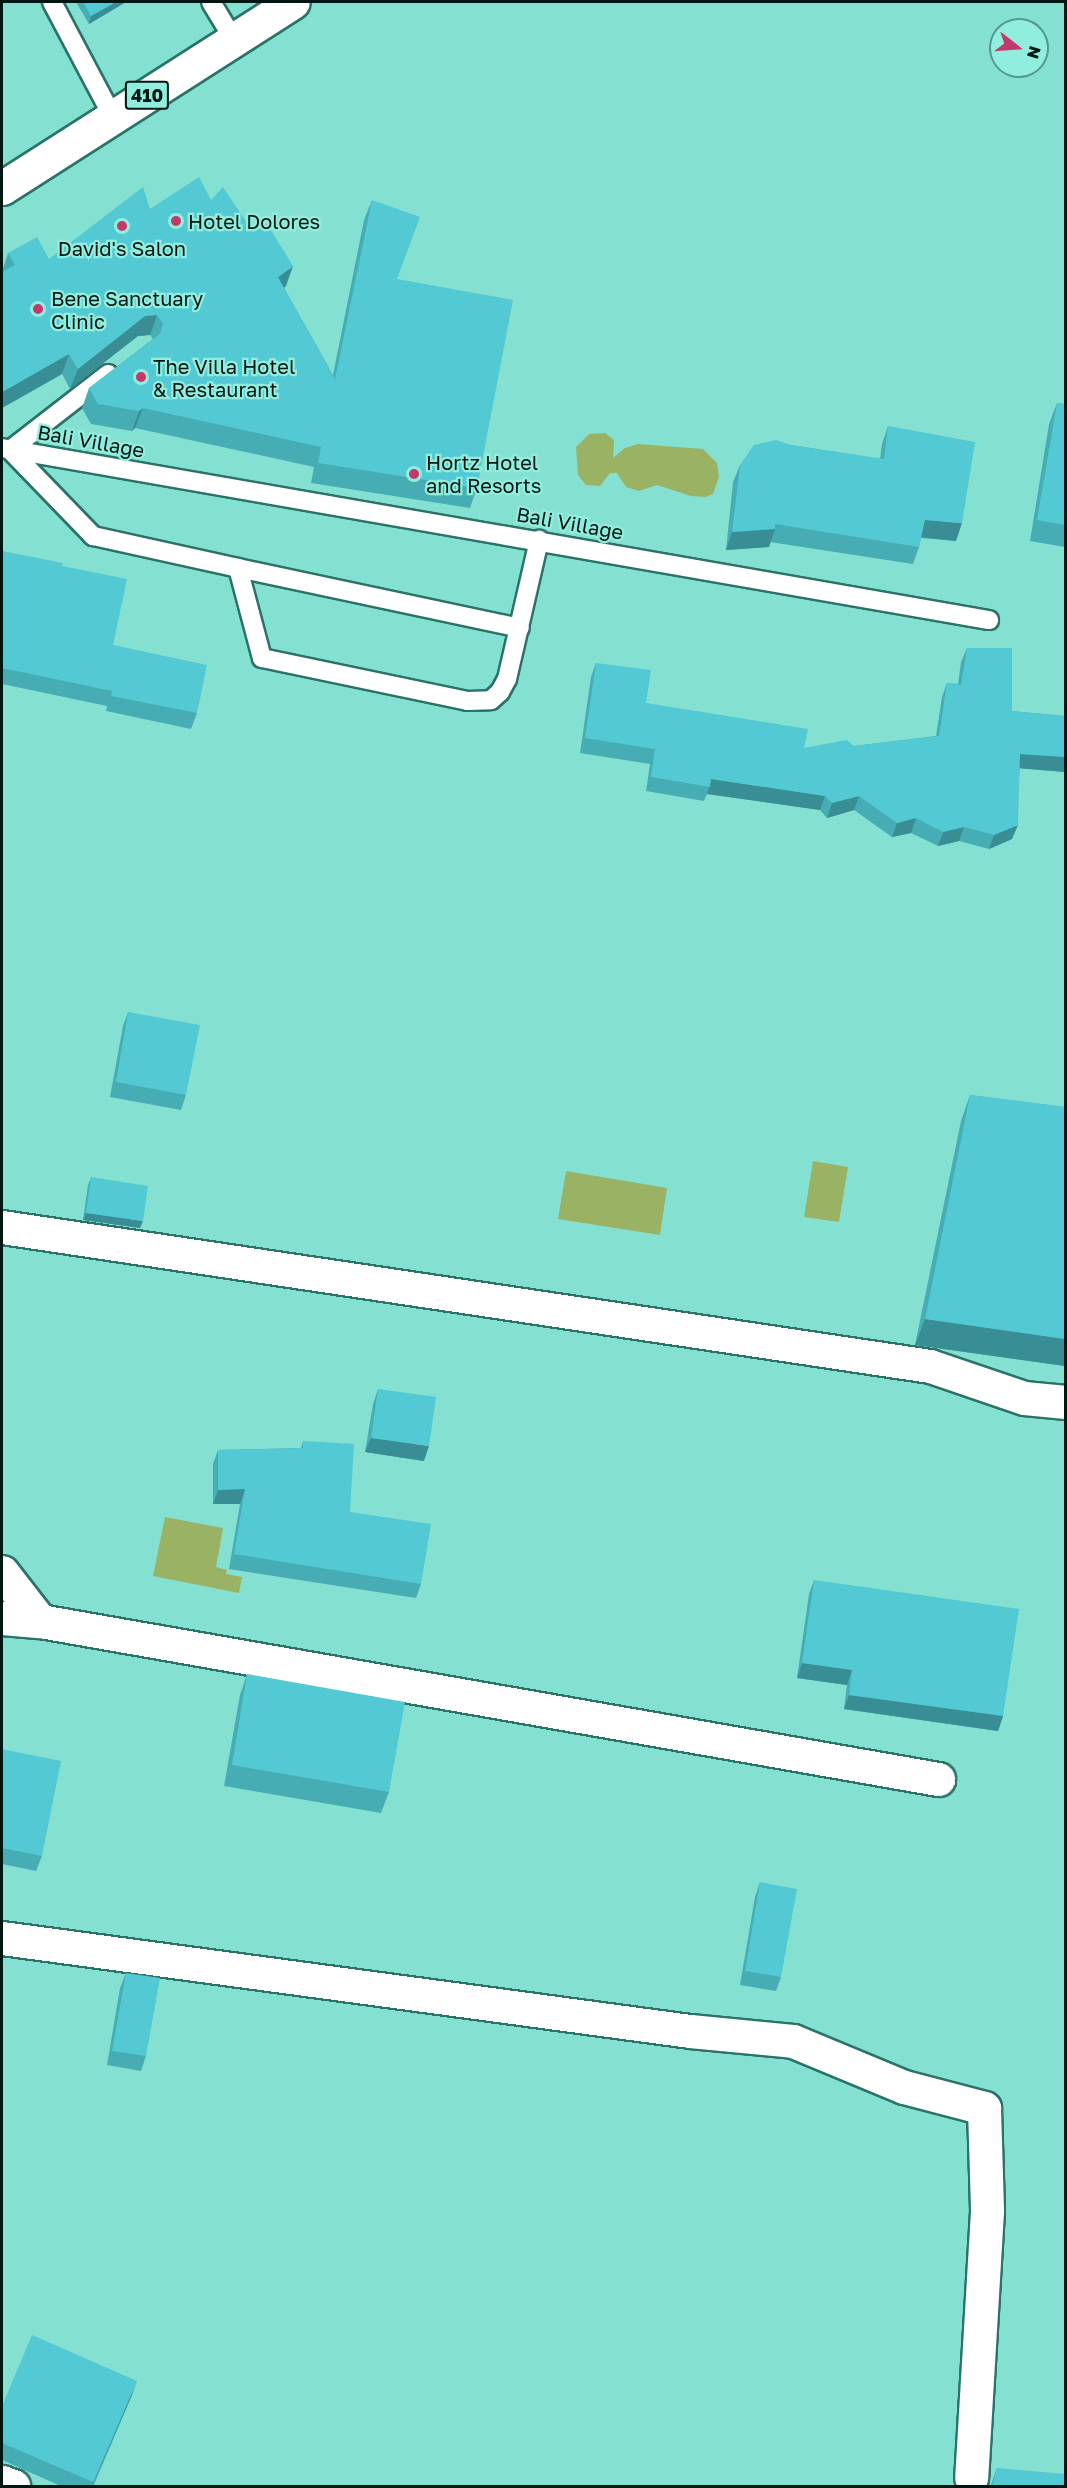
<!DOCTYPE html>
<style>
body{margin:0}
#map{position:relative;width:1067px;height:2488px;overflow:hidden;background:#84e1d2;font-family:"Golos Text",sans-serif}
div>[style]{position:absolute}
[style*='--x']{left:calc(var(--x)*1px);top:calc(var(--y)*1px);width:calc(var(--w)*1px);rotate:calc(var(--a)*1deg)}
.water>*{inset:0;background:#9ab264}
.roads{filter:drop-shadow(2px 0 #2a7369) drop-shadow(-2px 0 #2a7369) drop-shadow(0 2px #2a7369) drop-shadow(0 -2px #2a7369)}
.lane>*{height:18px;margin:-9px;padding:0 9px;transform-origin:9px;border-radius:9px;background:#fff}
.street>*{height:33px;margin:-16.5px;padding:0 16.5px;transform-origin:16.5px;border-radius:16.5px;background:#fff}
.primary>*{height:33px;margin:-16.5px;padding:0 16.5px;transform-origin:16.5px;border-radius:16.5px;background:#fff}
.wall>*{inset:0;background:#47adb5}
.shaded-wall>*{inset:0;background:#398d94}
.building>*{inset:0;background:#52c9d3}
.dots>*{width:16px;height:16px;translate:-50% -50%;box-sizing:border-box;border:3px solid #91eedf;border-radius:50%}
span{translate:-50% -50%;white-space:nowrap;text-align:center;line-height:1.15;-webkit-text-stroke:4.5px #91eedf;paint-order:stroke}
.shield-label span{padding:2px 4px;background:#91eedf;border:2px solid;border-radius:4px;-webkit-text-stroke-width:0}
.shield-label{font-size:18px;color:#001612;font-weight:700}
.poi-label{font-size:20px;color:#001612}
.left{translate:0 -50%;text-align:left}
.street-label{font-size:20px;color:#001612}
.frame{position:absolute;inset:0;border:3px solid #001612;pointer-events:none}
.north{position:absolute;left:989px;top:18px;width:60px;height:60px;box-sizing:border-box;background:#91eedf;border:2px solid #57988d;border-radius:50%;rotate:107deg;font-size:16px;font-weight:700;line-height:24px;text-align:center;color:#001612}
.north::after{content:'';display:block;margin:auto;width:21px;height:27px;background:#c4386b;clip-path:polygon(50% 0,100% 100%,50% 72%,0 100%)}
</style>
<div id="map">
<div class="water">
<div style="clip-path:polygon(605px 433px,614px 440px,613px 458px,625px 448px,638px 444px,703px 449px,717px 463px,719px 477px,713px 494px,705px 497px,691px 496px,657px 485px,639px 491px,626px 487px,617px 473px,610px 473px,600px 486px,586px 485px,578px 475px,576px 447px,589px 434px)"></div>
<div style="clip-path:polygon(813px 1161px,848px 1167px,839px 1222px,804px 1217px)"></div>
<div style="clip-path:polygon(566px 1171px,667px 1188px,660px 1235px,558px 1219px)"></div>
<div style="clip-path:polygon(165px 1517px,223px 1528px,216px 1567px,227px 1570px,226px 1574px,242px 1577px,239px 1593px,153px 1576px)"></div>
</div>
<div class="roads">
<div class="lane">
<div style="--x:52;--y:2;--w:130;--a:62.1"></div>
<div style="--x:211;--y:2;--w:44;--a:58.8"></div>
<div style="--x:108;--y:374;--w:124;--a:142.2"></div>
<div style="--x:10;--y:450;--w:120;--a:46"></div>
<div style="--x:93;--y:536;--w:148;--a:12.4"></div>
<div style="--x:238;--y:568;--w:93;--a:75.1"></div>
<div style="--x:262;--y:658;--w:209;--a:11.8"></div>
<div style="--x:467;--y:701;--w:24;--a:-2"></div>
<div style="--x:491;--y:700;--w:12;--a:-42"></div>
<div style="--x:500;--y:692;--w:15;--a:-62"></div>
<div style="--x:507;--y:679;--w:143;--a:-77"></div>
<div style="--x:2;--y:448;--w:1002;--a:9.89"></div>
<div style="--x:238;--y:568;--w:288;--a:12"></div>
</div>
<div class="street">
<div style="--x:2;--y:1227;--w:938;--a:8.52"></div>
<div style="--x:930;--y:1366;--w:99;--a:18.8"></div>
<div style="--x:1024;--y:1398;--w:42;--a:5.4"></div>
<div style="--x:2;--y:1572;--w:62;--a:52.2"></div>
<div style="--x:2;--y:1618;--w:38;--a:5"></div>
<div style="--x:40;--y:1621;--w:912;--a:9.98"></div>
<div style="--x:2;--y:1938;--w:694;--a:7.7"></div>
<div style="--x:690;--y:2031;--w:103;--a:5.5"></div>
<div style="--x:793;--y:2041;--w:120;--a:22.5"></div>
<div style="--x:904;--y:2087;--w:83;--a:14.7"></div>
<div style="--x:984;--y:2108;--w:103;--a:88.3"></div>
<div style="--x:987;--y:2211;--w:267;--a:93.4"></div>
<div style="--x:2;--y:2482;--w:12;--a:20"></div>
</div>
<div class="primary">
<div style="--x:2;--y:188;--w:345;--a:-32.6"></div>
</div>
</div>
<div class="wall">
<div style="clip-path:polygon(76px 2px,126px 2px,89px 24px)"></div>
<div style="clip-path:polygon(211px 200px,286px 286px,284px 288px,333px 375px,364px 220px,372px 200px,397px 279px,477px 488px,470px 508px,311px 483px,314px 467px,135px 428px,132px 431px,91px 424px,82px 408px,89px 388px,153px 339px,150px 335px,138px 336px,70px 389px,62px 374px,2px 408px,2px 272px,8px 253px,49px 259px,150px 209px)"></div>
<div style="clip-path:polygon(1057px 403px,1065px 404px,1065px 547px,1030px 541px,1049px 424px)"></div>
<div style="clip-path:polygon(888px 426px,956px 541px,921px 538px,919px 547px,913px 564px,770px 542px,769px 547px,726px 550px,733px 482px,740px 465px,791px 445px,880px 459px,882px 444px)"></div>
<div style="clip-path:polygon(2px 551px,62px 566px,113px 645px,197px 713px,191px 729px,106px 711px,107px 706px,2px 684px)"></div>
<div style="clip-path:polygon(967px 648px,1012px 711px,1065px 716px,1065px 772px,1020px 768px,1012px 839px,989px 849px,959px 841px,938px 846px,911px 833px,892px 837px,854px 810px,827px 818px,820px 810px,707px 794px,704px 801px,646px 791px,650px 764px,580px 753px,591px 677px,596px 663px,646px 703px,804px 748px,854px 746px,936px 736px,942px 697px,947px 683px,958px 684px,961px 662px)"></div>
<div style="clip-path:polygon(128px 1012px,186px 1095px,181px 1110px,110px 1097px,123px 1026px)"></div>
<div style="clip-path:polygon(970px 1095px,1065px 1107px,1065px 1366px,915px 1345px,961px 1121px)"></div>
<div style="clip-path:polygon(91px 1177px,140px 1228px,83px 1220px,88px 1185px)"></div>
<div style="clip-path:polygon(378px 1389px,424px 1461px,365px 1452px,373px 1404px)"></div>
<div style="clip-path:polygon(303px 1441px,350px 1512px,421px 1584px,416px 1598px,229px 1569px,240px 1504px,213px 1504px,213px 1464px,218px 1450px,301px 1448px)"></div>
<div style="clip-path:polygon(814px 1580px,1003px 1716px,998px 1731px,844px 1709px,847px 1685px,797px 1678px,809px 1594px)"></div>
<div style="clip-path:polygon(247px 1674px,389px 1792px,381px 1813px,224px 1786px,240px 1695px)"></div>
<div style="clip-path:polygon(2px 1749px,42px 1856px,36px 1871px,2px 1864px)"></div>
<div style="clip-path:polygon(760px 1882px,781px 1977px,776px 1991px,740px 1985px,755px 1897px)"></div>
<div style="clip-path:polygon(126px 1973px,146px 2056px,141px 2071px,107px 2065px,120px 1988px)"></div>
<div style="clip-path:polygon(132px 2395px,93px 2487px,63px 2487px,2px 2460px,2px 2406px)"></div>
<div style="clip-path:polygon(997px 2468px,1065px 2487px,990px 2487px)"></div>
</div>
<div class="shaded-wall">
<div style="clip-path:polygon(116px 2px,126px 2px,89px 24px,91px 16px)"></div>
<div style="clip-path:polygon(293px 266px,286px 286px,271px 297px,278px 277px)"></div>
<div style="clip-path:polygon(157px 315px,150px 335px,138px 336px,70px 389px,78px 369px,145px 316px)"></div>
<div style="clip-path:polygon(69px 354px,62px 374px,2px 408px,2px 397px,4px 391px)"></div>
<div style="clip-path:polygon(143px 408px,135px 428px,132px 431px,139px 411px)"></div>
<div style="clip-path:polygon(925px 520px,962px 523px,956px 541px,919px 537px)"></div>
<div style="clip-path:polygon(775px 529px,769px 547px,726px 550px,732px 532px)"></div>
<div style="clip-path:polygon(1020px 754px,1065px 757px,1065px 772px,1015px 768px)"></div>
<div style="clip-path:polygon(711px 779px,825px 796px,820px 810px,707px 794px)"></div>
<div style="clip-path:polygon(859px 796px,854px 810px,827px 818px,832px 803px)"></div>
<div style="clip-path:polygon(916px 818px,911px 833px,892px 837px,897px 823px)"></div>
<div style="clip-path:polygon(1018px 825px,1012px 839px,989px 849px,994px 835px)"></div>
<div style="clip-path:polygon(964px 827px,959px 841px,938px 846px,943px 832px)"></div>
<div style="clip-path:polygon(86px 1213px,143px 1221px,140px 1228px,83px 1220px)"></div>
<div style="clip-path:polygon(925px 1319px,1065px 1339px,1065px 1366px,915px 1345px)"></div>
<div style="clip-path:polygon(371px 1438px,429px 1446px,424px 1461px,365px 1452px)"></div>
<div style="clip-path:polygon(245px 1489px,240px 1504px,213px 1504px,218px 1490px)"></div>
<div style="clip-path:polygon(802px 1663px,852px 1670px,847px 1685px,797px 1678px)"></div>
<div style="clip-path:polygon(849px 1695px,1003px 1716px,998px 1731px,844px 1709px)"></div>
<div style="clip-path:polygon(137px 2381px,132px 2395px,92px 2487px)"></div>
</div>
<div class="building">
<div style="clip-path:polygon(83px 2px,116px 2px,91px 16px)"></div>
<div style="clip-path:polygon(199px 177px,211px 200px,223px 187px,253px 232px,267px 224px,293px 266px,278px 277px,335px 379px,372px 200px,420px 217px,397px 279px,513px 300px,477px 488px,318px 463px,321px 447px,143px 408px,139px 411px,98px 404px,89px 388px,160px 334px,163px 324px,157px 315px,145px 316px,78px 369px,69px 354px,4px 391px,2px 386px,2px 272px,15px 265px,8px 253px,37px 237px,49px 259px,143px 187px,150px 209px)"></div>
<div style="clip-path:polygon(1057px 403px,1065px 404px,1065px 525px,1037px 520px)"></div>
<div style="clip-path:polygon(888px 426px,975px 442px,962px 523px,925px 520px,919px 547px,775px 524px,775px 529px,732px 532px,740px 465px,754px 445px,776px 440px,791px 445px,884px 459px)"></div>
<div style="clip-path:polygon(2px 551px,63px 563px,62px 566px,127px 579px,113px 645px,207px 665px,197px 713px,111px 696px,112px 691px,2px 668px)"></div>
<div style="clip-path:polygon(967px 648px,1012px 648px,1012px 711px,1065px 716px,1065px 757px,1020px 754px,1018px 825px,994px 835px,964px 827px,943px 832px,916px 818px,897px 823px,859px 796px,832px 803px,825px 796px,711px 779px,710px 787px,651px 777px,655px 749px,585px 738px,596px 663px,651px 670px,646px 703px,808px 729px,804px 748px,847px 740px,854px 746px,939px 736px,947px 683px,961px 685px)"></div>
<div style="clip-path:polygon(128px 1012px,200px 1025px,186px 1095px,116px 1082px)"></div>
<div style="clip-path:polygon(970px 1095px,1065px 1107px,1065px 1339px,925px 1319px)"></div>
<div style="clip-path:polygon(91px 1177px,148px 1186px,143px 1221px,86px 1213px)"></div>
<div style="clip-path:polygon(378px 1389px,436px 1397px,429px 1446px,371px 1438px)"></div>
<div style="clip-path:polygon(303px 1441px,354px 1444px,350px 1512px,431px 1524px,421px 1584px,234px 1554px,245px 1489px,218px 1490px,218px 1450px,303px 1448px)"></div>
<div style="clip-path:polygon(814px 1580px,1019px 1609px,1003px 1716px,849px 1695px,852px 1670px,802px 1663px)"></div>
<div style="clip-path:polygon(247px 1674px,405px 1702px,389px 1792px,232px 1765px)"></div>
<div style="clip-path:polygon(2px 1749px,61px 1761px,42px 1856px,2px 1848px)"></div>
<div style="clip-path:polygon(760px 1882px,797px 1889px,781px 1977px,745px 1971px)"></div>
<div style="clip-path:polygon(126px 1973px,160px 1978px,146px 2056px,112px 2051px)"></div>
<div style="clip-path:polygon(32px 2335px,137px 2381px,93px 2482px,2px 2443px,2px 2406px)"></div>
<div style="clip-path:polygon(997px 2468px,1065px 2474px,1065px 2487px,992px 2487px)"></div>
</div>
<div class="dots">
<div style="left:176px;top:221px;background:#c4386b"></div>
<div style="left:122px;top:226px;background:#c4386b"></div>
<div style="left:38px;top:309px;background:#c4386b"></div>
<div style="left:141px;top:377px;background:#c4386b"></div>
<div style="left:414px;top:474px;background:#c4386b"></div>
</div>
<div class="shield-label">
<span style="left:147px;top:95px">410</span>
</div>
<div class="poi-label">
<span class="left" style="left:188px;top:221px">Hotel Dolores</span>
<span style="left:122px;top:248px">David's Salon</span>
<span class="left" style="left:51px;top:310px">Bene Sanctuary<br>Clinic</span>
<span class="left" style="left:153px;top:378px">The Villa Hotel<br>&amp; Restaurant</span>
<span class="left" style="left:426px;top:474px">Hortz Hotel<br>and Resorts</span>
</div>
<div class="street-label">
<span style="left:91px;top:441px;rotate:10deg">Bali Village</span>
<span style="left:570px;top:523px;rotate:10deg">Bali Village</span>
</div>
<div class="frame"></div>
<div class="north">N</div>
</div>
